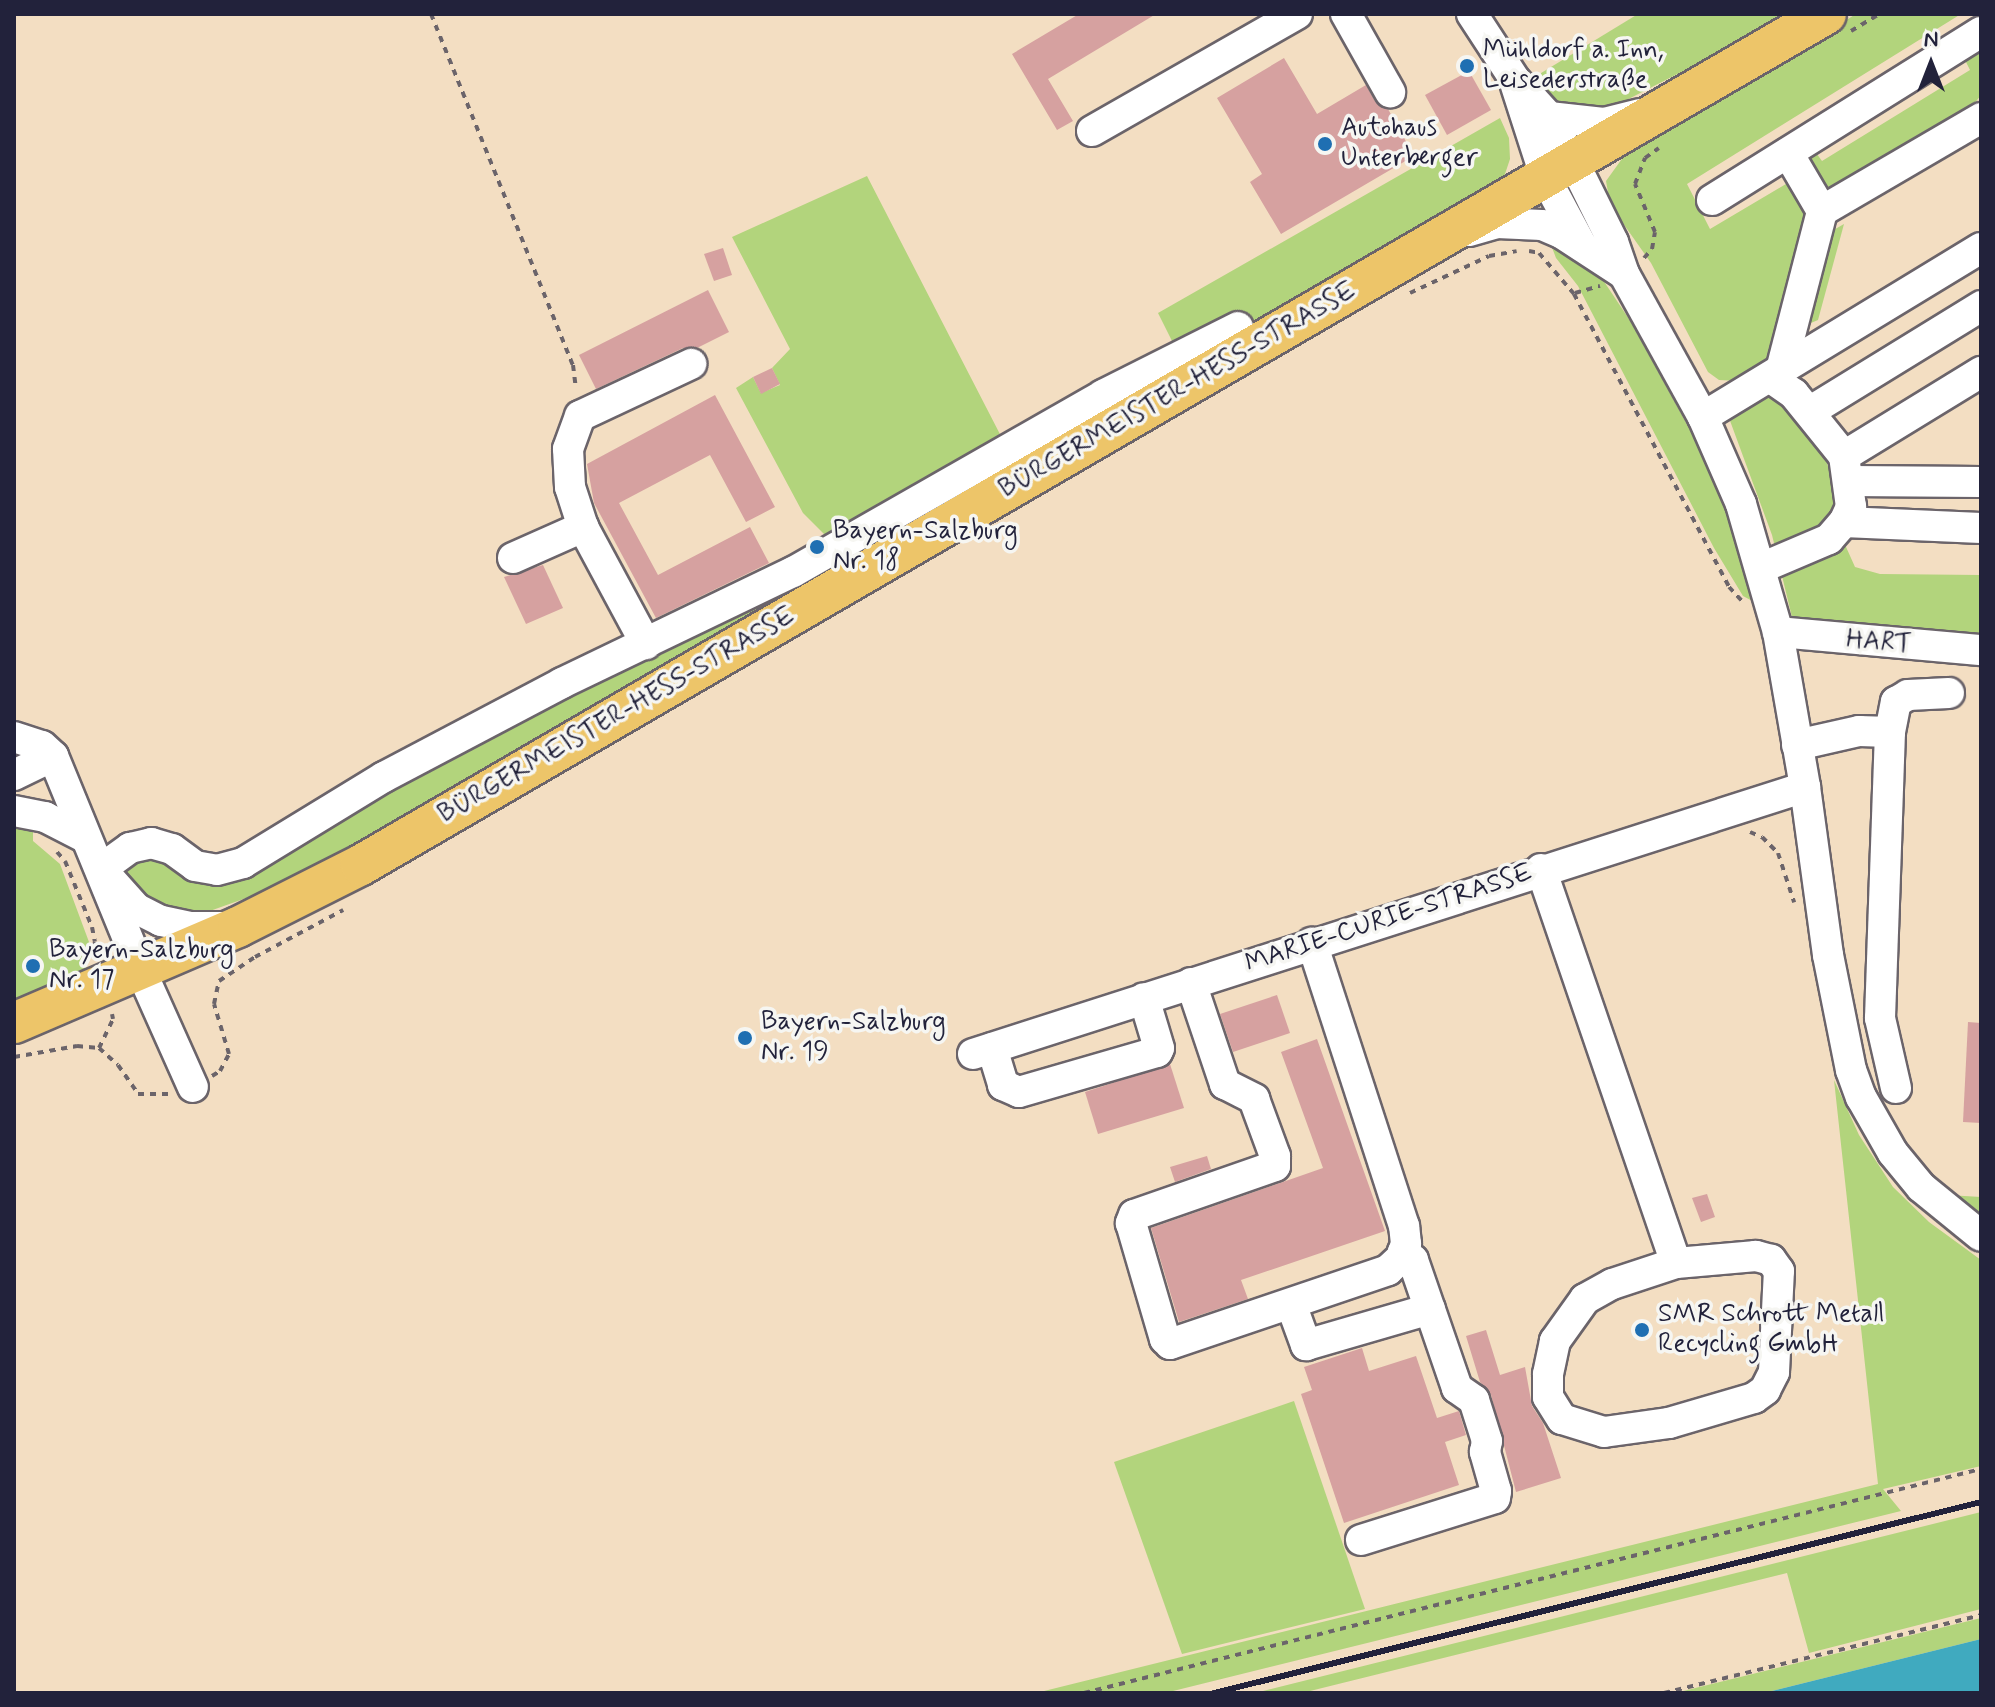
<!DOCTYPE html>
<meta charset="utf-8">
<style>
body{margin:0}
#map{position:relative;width:1995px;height:1707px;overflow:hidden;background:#f3dec2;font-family:Mynerve,sans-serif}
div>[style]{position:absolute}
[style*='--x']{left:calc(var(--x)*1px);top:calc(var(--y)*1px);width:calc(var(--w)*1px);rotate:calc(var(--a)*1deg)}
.green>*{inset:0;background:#b2d47c}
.water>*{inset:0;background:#40aabf}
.building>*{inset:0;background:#d6a1a0}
.path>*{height:4px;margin-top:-2px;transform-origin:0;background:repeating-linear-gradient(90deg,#6b646a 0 6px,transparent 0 12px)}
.roads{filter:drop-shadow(2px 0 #6b646a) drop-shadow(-2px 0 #6b646a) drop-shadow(0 2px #6b646a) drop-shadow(0 -2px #6b646a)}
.minor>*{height:30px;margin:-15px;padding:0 15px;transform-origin:15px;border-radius:15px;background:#fff}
.major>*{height:40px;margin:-20px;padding:0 20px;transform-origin:20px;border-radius:20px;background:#edc569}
.rail>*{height:6px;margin:-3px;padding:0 3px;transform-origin:3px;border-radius:3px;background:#22223b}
.dots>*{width:22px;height:22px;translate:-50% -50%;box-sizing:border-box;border:4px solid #f6f6f2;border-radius:50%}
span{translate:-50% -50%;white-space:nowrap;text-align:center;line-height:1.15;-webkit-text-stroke:7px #f6f6f2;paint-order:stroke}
.poi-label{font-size:26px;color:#22223b}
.left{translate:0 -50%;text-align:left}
.street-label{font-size:26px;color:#22223b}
.frame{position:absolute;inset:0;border:16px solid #22223b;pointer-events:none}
.north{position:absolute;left:1891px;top:24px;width:80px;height:80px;-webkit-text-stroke:6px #f6f6f2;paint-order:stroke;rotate:0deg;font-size:22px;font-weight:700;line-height:32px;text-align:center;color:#22223b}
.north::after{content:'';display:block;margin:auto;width:28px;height:36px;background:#22223b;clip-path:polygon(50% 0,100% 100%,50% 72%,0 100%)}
</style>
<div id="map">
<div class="green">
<div style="clip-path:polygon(1638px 14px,1795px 14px,1603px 112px,1562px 110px,1528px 81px)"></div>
<div style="clip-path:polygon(1856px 14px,1961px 14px,1687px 184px,1710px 229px,1796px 178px,1809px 212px,1771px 353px,1757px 374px,1739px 381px,1719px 380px,1708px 372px,1651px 263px,1620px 219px,1609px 198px,1606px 181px,1624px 156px)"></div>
<div style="clip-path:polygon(1981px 44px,1981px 95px,1974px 104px,1831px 193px,1824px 189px,1803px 156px,1814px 150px,1822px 161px,1970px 70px,1963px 56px)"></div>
<div style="clip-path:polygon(1500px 118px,1509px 138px,1510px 159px,1504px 177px,1488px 189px,294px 881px,193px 917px,151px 908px,126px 876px,128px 866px,147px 852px,199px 873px,1177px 351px,1158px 313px)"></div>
<div style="clip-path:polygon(867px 176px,1004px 442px,829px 539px,803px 513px,736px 388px,753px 377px,761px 393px,780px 385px,772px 368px,790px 349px,732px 237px)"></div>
<div style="clip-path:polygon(1844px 224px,1818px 320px,1806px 325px,1830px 232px)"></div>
<div style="clip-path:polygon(1548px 237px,1593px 265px,1633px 325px,1702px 452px,1736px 534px,1758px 604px,1743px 596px,1714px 548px,1578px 286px,1556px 258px)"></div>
<div style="clip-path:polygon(1768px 397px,1793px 410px,1825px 455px,1836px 497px,1834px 520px,1855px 567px,1880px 574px,1981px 575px,1981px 640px,1811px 628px,1792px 617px,1772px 535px,1729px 418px,1752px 399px)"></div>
<div style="clip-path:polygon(14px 823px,33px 826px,33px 841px,60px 864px,89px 942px,82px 959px,87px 969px,79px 976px,14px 1006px)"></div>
<div style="clip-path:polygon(1834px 1080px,1859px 1135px,1893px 1187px,1929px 1222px,1981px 1260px,1981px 1466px,1883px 1489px,1901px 1511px,1165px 1693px,1036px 1693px,1878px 1484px)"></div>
<div style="clip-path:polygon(1948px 1195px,1981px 1197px,1981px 1222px)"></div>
<div style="clip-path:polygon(1294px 1401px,1365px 1609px,1182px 1654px,1114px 1462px)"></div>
<div style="clip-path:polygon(1981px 1512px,1981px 1609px,1809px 1653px,1787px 1573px,1302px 1693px,1255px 1693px)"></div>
<div style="clip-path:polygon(1981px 1618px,1981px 1639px,1764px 1693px,1675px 1693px)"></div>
</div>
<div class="water">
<div style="clip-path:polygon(1981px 1639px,1981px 1693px,1764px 1693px)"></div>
</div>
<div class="building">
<div style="clip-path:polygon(1079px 14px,1156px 14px,1048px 79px,1073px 121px,1057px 130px,1012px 54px)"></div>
<div style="clip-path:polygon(1284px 58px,1317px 114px,1366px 85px,1375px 101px,1388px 109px,1414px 156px,1281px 234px,1250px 182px,1262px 174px,1217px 98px)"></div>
<div style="clip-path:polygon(1469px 71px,1491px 110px,1447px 135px,1425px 95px)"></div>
<div style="clip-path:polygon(723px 248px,732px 275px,714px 281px,704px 254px)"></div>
<div style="clip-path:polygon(708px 290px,729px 332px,697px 348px,683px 348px,596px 389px,579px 355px)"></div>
<div style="clip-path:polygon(772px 368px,780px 384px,761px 394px,753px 377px)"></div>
<div style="clip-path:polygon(715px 395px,775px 507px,746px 522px,710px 455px,619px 503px,658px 575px,750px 527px,769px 563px,656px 618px,594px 503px,587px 464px)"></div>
<div style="clip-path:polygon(543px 565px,563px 608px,526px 624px,504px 577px)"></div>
<div style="clip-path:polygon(1277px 995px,1290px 1033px,1233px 1052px,1220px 1014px)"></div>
<div style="clip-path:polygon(1968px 1022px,1981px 1023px,1981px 1123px,1963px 1122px)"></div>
<div style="clip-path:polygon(1317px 1039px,1385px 1231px,1241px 1280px,1248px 1299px,1179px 1322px,1151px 1228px,1323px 1168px,1281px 1052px)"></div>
<div style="clip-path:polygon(1170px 1064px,1184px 1108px,1098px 1134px,1085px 1092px)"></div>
<div style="clip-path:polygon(1207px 1156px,1211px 1169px,1175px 1182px,1170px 1167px)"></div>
<div style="clip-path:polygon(1707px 1194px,1715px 1217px,1701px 1222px,1692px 1198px)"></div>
<div style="clip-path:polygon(1486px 1330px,1500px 1375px,1525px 1367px,1532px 1406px,1543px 1423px,1561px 1478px,1516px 1492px,1491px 1395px,1480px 1382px,1466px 1336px)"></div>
<div style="clip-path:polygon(1362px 1348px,1369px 1371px,1416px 1356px,1437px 1418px,1459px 1411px,1466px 1435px,1445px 1442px,1459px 1485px,1344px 1523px,1301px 1394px,1312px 1390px,1304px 1367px)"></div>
</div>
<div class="path">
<div style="--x:431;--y:14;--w:379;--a:68"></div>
<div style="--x:573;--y:365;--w:24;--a:83"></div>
<div style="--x:1851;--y:31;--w:33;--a:-31"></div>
<div style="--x:1529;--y:251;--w:10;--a:11"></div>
<div style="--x:1539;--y:253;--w:54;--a:49.5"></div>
<div style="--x:1574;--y:294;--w:331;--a:62.1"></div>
<div style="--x:1729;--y:587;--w:21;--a:47"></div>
<div style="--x:1644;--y:258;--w:12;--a:-48"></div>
<div style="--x:1652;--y:249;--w:17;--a:-80"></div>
<div style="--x:1655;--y:232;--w:52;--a:-112.6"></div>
<div style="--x:1635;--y:184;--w:28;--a:-69"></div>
<div style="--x:1645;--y:158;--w:17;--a:-36"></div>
<div style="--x:1410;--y:293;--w:87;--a:-25.1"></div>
<div style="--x:1489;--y:256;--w:28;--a:-10"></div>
<div style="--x:1575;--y:293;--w:26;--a:-16"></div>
<div style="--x:1750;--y:832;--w:13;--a:23"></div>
<div style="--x:1762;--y:837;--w:23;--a:45"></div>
<div style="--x:1778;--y:853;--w:52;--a:71.9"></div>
<div style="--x:57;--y:852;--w:12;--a:48"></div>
<div style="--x:65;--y:861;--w:71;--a:67.8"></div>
<div style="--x:92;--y:927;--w:15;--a:79"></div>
<div style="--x:95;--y:942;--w:16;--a:108"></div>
<div style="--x:99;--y:1048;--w:32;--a:-64"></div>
<div style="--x:113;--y:1019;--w:5;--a:-101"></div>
<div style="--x:14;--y:1057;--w:64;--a:-9.9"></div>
<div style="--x:77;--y:1046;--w:22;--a:5"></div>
<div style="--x:99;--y:1048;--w:25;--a:42"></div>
<div style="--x:118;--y:1065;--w:35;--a:55"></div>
<div style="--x:138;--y:1094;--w:34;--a:0"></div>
<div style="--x:212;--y:1076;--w:9;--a:-32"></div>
<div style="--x:220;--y:1071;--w:19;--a:-62"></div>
<div style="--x:229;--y:1054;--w:52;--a:-106.7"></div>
<div style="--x:214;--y:1004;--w:24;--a:-78"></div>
<div style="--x:219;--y:981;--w:43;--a:-33.7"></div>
<div style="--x:255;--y:957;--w:100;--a:-28.1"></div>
<div style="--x:1084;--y:1693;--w:925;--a:-14.02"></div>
<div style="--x:1664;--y:1693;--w:326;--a:-13.8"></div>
</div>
<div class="roads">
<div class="minor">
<div style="--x:1346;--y:14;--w:90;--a:60.6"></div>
<div style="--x:1472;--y:14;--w:79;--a:56.9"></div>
<div style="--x:1515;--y:80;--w:50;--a:47.4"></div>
<div style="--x:1549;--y:117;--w:50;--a:61.4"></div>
<div style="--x:1573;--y:161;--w:90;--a:63.7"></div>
<div style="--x:1613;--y:242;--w:34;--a:71"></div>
<div style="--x:1624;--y:274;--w:163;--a:61.1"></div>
<div style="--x:1703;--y:417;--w:95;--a:66.4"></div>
<div style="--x:1741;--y:504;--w:133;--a:73.9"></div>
<div style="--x:1778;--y:632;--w:157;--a:80.1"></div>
<div style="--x:1805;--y:787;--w:170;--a:82.2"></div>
<div style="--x:1828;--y:955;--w:117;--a:78.7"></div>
<div style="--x:1851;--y:1070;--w:29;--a:70"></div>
<div style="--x:1861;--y:1097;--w:64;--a:60.3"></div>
<div style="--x:1893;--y:1153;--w:44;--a:50.5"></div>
<div style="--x:1921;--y:1187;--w:77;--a:39.2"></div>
<div style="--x:1516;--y:86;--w:98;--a:72.1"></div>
<div style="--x:1546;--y:179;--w:76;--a:61.8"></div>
<div style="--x:1549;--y:117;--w:55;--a:6.2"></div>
<div style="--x:1604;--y:123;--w:37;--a:-14"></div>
<div style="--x:1092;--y:131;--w:236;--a:-29.7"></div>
<div style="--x:1788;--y:153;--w:67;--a:59.6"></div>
<div style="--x:1712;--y:200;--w:317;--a:-32"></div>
<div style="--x:1469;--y:231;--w:29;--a:-16"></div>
<div style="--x:1497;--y:223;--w:45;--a:2.5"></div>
<div style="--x:1542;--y:225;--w:21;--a:23"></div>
<div style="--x:1561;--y:233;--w:75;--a:33.1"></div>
<div style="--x:1781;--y:370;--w:164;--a:-75.5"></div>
<div style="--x:1822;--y:211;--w:184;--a:-30.3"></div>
<div style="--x:1809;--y:412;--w:202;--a:-31.6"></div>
<div style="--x:1703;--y:417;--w:325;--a:-31.3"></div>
<div style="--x:1844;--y:456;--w:161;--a:-31.5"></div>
<div style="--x:1850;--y:481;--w:131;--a:0.4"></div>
<div style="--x:1844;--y:522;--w:137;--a:2.5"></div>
<div style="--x:583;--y:527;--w:42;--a:-108"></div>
<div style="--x:570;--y:487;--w:38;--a:-93"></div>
<div style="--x:568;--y:449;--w:35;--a:-70"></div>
<div style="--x:580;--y:416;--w:123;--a:-25.1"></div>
<div style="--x:513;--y:558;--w:77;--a:-23.9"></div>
<div style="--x:583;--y:527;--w:133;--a:61.7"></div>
<div style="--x:1761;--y:568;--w:74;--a:-23.1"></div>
<div style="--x:1829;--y:539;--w:23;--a:-49"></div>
<div style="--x:1844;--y:522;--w:17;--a:-65"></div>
<div style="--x:1851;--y:507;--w:51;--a:-97.8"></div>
<div style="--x:1844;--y:456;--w:80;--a:-128.9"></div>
<div style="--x:1794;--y:394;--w:29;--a:-145"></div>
<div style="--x:1778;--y:632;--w:204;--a:5.1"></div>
<div style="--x:14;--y:737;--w:29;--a:18"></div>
<div style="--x:42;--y:746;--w:15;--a:42"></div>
<div style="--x:53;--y:756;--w:232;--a:67.7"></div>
<div style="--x:141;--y:971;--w:127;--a:65.9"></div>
<div style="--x:1797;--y:745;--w:64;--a:-12.7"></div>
<div style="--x:1859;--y:731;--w:31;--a:2"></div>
<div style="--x:14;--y:775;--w:43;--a:-26"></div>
<div style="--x:14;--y:811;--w:32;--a:11"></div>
<div style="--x:45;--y:817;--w:46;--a:27.1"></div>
<div style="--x:1541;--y:869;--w:416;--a:71.1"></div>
<div style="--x:1676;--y:1263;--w:67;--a:161.8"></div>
<div style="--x:1612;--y:1284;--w:31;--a:151"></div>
<div style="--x:1585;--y:1299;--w:52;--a:125.5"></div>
<div style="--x:1555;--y:1341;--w:34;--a:102"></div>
<div style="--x:1548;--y:1374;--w:23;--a:90"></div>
<div style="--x:1548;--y:1397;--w:26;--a:58"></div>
<div style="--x:1562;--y:1419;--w:44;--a:17.2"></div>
<div style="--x:1604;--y:1432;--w:66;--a:-7.9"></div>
<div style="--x:1669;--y:1423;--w:89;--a:-16.4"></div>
<div style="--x:1754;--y:1398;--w:14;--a:-36"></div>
<div style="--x:1765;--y:1390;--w:20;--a:-63"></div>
<div style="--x:1774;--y:1372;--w:101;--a:-87.2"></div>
<div style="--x:1779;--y:1271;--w:14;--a:-126"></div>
<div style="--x:1771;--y:1260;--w:16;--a:-165"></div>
<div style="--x:1756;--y:1256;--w:80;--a:175"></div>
<div style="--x:228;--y:927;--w:38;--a:180"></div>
<div style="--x:190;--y:927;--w:30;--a:-168"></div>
<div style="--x:161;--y:921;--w:28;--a:-153"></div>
<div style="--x:136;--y:908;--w:52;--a:-131.9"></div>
<div style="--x:101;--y:869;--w:36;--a:-36"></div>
<div style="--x:130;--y:848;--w:22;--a:-13"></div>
<div style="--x:151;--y:843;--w:22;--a:16"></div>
<div style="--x:172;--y:849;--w:29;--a:36"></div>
<div style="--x:195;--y:866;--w:22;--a:10"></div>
<div style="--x:217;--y:870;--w:27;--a:-15"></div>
<div style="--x:243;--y:863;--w:165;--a:-31.4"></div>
<div style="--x:384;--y:777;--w:201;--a:-27.8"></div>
<div style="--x:562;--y:683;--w:256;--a:-25.7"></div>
<div style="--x:793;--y:572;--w:357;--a:-29.7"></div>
<div style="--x:1103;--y:395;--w:151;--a:-26.7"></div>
<div style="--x:1191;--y:983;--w:107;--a:71.4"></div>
<div style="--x:1225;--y:1084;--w:33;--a:27"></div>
<div style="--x:1254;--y:1099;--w:61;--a:69.8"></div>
<div style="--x:1275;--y:1156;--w:10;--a:90"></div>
<div style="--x:1275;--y:1166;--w:149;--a:160.8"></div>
<div style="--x:1134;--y:1215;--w:9;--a:111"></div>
<div style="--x:1131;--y:1223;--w:121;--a:73.7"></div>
<div style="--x:1165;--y:1339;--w:7;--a:45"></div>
<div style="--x:1170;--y:1344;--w:230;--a:-18.7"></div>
<div style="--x:1388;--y:1270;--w:18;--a:-43"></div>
<div style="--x:1401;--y:1258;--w:15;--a:-70"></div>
<div style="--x:1406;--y:1244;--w:18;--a:-96"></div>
<div style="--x:1404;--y:1226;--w:298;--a:-108"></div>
<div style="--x:992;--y:1048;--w:39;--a:73"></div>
<div style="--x:1003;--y:1085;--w:17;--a:24"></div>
<div style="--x:1019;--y:1092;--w:144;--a:-16.2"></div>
<div style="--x:1157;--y:1052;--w:4;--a:-63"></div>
<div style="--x:1159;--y:1048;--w:52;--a:-106.7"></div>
<div style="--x:973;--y:1054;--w:874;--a:-17.79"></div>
<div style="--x:1896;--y:1088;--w:72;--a:-102.9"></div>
<div style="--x:1880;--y:1018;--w:286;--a:-88"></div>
<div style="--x:1890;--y:732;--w:31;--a:-79"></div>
<div style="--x:1896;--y:702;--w:14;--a:-30"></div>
<div style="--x:1908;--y:695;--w:41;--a:-2.8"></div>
<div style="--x:1291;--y:1304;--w:44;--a:69.9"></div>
<div style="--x:1306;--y:1345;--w:129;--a:-16.2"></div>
<div style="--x:1361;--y:1540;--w:140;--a:-17.4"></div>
<div style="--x:1495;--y:1498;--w:7;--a:-82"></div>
<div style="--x:1496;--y:1491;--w:41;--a:-105.8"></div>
<div style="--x:1485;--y:1452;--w:11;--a:-80"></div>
<div style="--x:1487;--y:1441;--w:43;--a:-107.6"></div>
<div style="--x:1474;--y:1400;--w:21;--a:-145"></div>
<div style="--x:1457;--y:1388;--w:135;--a:-109"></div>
<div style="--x:1413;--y:1260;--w:13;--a:-141"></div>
</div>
<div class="major">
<div style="--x:14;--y:1023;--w:244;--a:-23.2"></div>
<div style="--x:238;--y:927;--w:138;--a:-26.8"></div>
<div style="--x:361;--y:865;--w:1694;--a:-30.15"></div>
</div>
</div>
<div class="rail">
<div style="--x:1214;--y:1693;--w:790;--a:-13.98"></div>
</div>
<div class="dots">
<div style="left:1467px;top:66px;background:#1f6fb2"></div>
<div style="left:1325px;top:144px;background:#1f6fb2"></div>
<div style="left:817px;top:547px;background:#1f6fb2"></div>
<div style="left:33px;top:966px;background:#1f6fb2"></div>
<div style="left:745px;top:1038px;background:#1f6fb2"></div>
<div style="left:1642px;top:1330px;background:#1f6fb2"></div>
</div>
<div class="poi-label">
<span class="left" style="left:1483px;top:66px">Mühldorf a. Inn,<br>Leisederstraße</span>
<span class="left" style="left:1341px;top:144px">Autohaus<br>Unterberger</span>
<span class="left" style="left:833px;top:547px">Bayern-Salzburg<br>Nr. 18</span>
<span class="left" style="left:49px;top:966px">Bayern-Salzburg<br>Nr. 17</span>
<span class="left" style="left:761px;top:1038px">Bayern-Salzburg<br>Nr. 19</span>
<span class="left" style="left:1658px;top:1330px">SMR Schrott Metall<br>Recycling GmbH</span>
</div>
<div class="street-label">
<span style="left:1178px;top:391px;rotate:-30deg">BÜRGERMEISTER-HESS-STRASSE</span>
<span style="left:1879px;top:643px;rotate:4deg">HART</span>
<span style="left:617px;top:716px;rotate:-30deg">BÜRGERMEISTER-HESS-STRASSE</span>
<span style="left:1389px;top:919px;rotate:-18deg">MARIE-CURIE-STRASSE</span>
</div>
<div class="frame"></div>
<div class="north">N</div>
</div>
